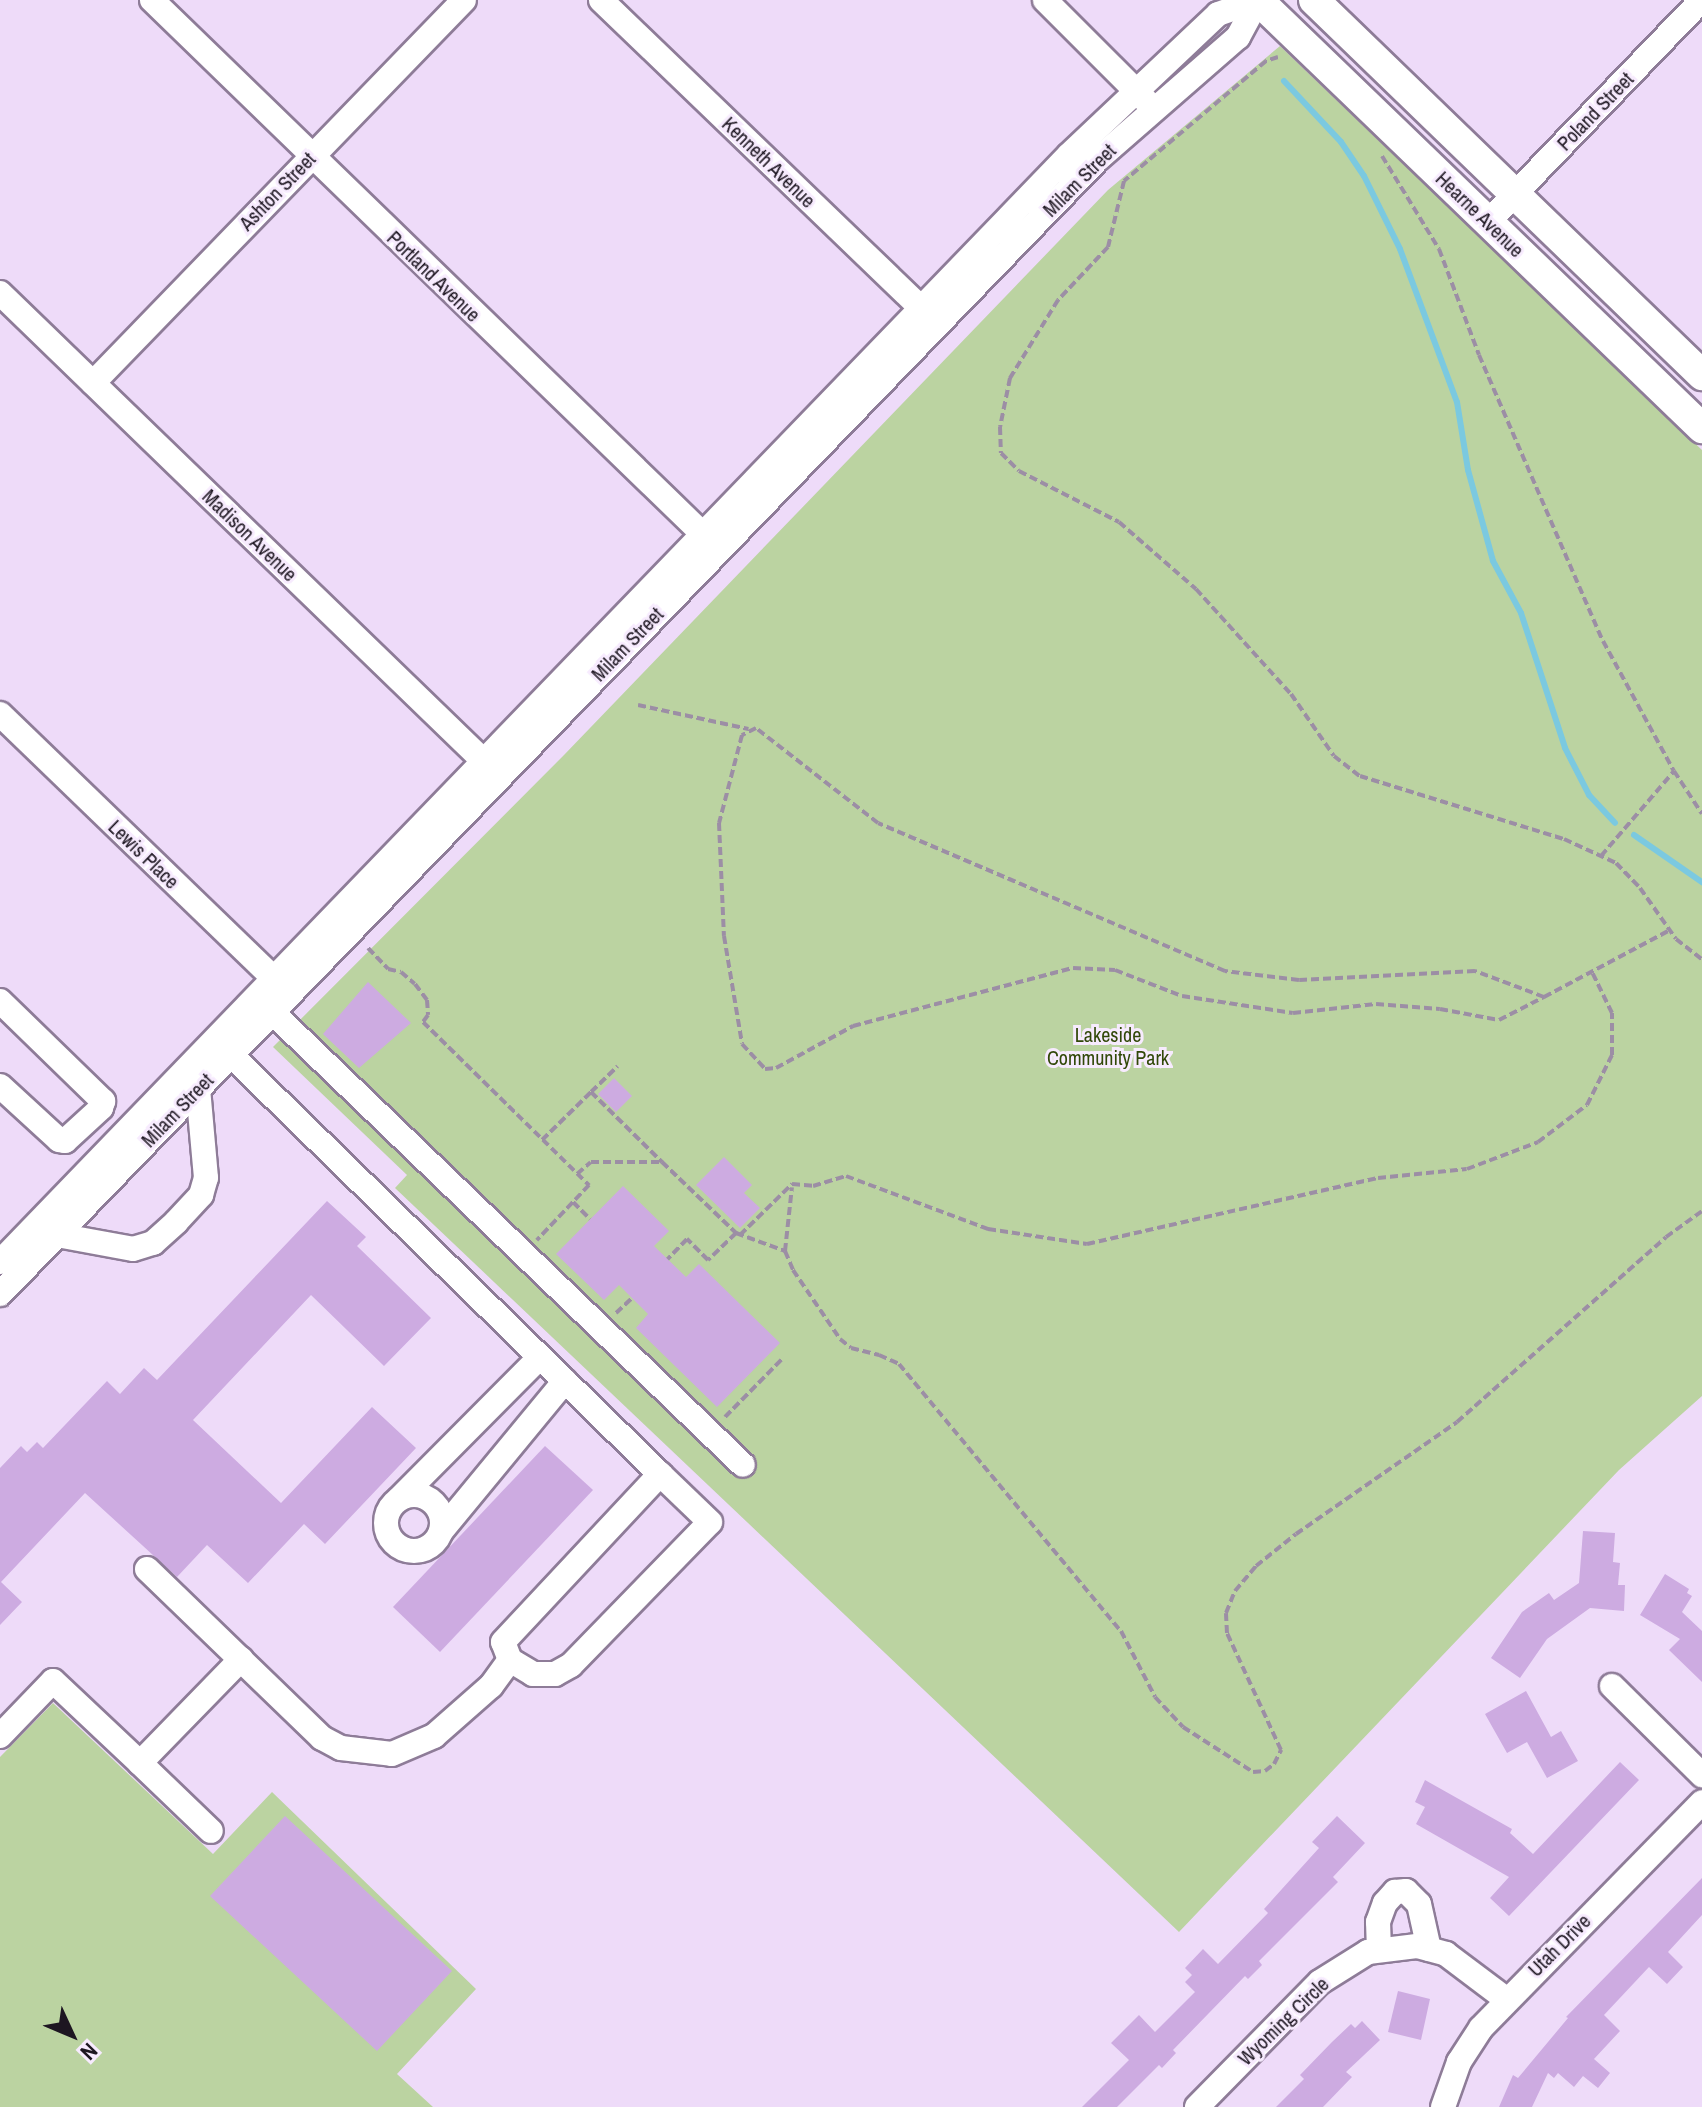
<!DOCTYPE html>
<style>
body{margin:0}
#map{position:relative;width:1702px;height:2107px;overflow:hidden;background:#eedbf9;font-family:"Archivo Narrow",sans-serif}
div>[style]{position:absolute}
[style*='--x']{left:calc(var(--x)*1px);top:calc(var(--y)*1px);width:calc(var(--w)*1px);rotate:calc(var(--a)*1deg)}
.green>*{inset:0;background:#bbd3a1}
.stream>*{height:6px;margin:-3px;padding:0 3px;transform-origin:3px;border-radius:3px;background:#7bc9e0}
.building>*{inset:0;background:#cdabe1}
.path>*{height:4px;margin-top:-2px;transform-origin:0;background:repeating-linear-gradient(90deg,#9c8ea5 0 8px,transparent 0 12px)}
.roads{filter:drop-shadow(2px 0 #8e7c98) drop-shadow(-2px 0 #8e7c98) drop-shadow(0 2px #8e7c98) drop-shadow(0 -2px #8e7c98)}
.minor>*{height:24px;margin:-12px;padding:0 12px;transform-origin:12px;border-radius:12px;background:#fff}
.minor>.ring{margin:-12px;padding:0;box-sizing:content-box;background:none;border:24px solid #fff;border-radius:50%}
.major>*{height:30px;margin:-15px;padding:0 15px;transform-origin:15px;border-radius:15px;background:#fff}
span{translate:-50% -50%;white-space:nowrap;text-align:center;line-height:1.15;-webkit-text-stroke:6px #f7ebfe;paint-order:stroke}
.street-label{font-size:20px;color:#1d1621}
.park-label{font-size:20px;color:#314808}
.north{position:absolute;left:32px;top:1995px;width:80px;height:80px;-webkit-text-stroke:6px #f7ebfe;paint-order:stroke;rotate:134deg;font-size:22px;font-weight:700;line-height:32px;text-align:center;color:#1d1621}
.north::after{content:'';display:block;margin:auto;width:28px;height:36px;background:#1d1621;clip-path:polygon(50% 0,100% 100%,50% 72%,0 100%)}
</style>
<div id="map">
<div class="green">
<div style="clip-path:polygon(1280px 46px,1702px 450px,1702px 1396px,1619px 1470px,1179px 1932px,395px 1188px,407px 1175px,273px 1047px,564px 755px,1108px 190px)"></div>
<div style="clip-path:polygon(53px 1703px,213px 1854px,272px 1792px,476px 1989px,397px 2074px,433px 2107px,0 2107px,0 1757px)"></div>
</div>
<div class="stream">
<div style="--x:1284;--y:81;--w:83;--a:46.9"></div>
<div style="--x:1341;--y:142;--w:41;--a:55.9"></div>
<div style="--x:1364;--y:176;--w:81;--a:63.7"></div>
<div style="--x:1400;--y:249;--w:163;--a:69.6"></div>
<div style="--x:1457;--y:402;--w:69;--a:80.8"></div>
<div style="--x:1468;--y:470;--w:94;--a:74.6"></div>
<div style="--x:1493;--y:561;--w:59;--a:61.7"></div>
<div style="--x:1521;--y:613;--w:142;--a:71.9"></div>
<div style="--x:1565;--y:748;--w:53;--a:62.9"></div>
<div style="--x:1589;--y:795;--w:38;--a:47"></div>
<div style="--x:1634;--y:835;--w:83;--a:34.7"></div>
</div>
<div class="building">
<div style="clip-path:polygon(368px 982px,411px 1023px,359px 1068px,323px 1034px)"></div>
<div style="clip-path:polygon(614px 1078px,632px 1096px,616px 1112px,598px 1094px)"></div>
<div style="clip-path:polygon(724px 1157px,752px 1185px,744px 1193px,760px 1208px,740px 1228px,696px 1185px)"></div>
<div style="clip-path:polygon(623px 1186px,669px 1231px,654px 1246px,686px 1277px,699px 1264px,780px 1343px,717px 1407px,636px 1328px,648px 1314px,619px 1285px,604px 1300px,556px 1254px)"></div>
<div style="clip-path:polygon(327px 1201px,366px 1237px,357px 1246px,431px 1318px,384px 1366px,311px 1295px,193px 1420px,281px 1503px,372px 1407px,416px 1448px,325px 1544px,304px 1524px,248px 1583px,207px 1545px,177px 1577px,85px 1493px,1px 1582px,22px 1602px,0 1625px,0 1468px,21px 1446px,27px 1452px,37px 1442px,43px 1448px,107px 1381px,120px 1394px,144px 1368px,157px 1380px)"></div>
<div style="clip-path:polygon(545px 1446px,593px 1490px,440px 1652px,393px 1607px)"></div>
<div style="clip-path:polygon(1583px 1531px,1615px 1533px,1613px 1562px,1620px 1563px,1618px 1585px,1625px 1585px,1624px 1611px,1590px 1608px,1547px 1639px,1520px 1678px,1491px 1658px,1522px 1612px,1549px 1593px,1554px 1600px,1579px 1583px)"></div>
<div style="clip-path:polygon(1665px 1574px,1689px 1589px,1687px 1593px,1692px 1596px,1682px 1612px,1702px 1631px,1702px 1682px,1669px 1650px,1680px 1639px,1640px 1615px)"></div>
<div style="clip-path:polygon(1526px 1691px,1551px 1737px,1561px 1731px,1578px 1761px,1547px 1778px,1527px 1742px,1507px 1753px,1485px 1714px)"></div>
<div style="clip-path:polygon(1620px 1762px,1639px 1780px,1509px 1916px,1490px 1898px,1509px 1877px,1416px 1824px,1425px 1807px,1415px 1802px,1425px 1780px,1512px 1829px,1510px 1833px,1533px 1854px)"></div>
<div style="clip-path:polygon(285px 1816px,452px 1971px,377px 2051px,210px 1896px)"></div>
<div style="clip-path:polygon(1337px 1816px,1365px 1843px,1333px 1877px,1338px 1882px,1259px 1961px,1262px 1965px,1248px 1979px,1245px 1976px,1173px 2050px,1176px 2053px,1162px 2068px,1159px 2065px,1117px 2107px,1082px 2107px,1129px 2060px,1111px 2043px,1139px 2015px,1155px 2032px,1195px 1992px,1185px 1982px,1192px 1975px,1185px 1968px,1203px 1949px,1218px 1964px,1268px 1913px,1264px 1909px,1319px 1848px,1312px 1842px)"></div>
<div style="clip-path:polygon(1702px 1878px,1702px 1915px,1668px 1952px,1683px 1967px,1667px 1984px,1649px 1967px,1604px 2015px,1620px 2031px,1594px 2059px,1610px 2073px,1598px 2088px,1583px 2076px,1574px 2087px,1558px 2073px,1554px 2078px,1548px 2073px,1532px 2107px,1499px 2107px,1513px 2075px,1518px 2078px,1568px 2018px,1566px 2017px)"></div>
<div style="clip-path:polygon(1398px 1991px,1430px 1999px,1421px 2040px,1388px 2032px)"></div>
<div style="clip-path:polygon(1362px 2021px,1380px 2040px,1346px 2072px,1352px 2077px,1323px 2107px,1276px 2107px,1304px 2079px,1300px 2075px,1332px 2042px,1351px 2024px,1355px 2028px)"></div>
</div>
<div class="path">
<div style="--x:1278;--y:57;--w:13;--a:162"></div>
<div style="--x:1266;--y:61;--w:186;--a:139.8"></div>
<div style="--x:1124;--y:181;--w:68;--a:103.6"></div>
<div style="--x:1108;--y:247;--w:73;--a:133.3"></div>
<div style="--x:1058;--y:300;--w:92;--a:121.6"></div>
<div style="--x:1010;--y:378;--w:50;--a:101.5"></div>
<div style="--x:1000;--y:427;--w:26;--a:88"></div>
<div style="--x:1001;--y:453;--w:25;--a:45"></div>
<div style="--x:1019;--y:471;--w:112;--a:27"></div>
<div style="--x:1119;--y:522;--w:102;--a:41"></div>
<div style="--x:1196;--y:589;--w:142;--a:47.9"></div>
<div style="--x:1291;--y:694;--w:75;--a:55.3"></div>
<div style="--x:1334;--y:756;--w:33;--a:38"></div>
<div style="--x:1360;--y:776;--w:214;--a:17.2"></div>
<div style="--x:1564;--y:839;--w:57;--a:24.8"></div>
<div style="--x:1616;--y:863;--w:35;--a:46"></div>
<div style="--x:1640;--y:888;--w:62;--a:54.8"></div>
<div style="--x:1676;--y:939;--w:33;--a:38"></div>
<div style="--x:1382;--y:156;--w:109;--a:58.5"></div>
<div style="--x:1439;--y:249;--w:113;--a:69.3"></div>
<div style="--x:1479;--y:355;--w:312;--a:66.6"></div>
<div style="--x:1603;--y:641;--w:148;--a:61.4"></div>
<div style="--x:1674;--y:771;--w:51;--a:56.9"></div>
<div style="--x:638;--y:705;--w:113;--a:12.3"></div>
<div style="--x:1601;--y:856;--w:112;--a:-49.3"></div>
<div style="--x:368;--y:948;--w:29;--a:46"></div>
<div style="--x:388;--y:969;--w:13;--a:13"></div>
<div style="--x:401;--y:972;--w:18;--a:41"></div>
<div style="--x:415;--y:984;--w:20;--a:53"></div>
<div style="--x:427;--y:1000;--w:15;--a:86"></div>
<div style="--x:428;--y:1015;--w:9;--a:126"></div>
<div style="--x:423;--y:1022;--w:233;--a:44.5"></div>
<div style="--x:589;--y:1185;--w:76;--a:133.4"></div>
<div style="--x:1544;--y:997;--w:74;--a:-159.4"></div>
<div style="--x:1475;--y:971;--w:176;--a:177.1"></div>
<div style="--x:1299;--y:980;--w:75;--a:-173.1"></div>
<div style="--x:1225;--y:971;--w:377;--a:-156.9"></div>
<div style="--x:878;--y:823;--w:155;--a:-142.1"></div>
<div style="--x:756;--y:728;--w:16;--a:153"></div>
<div style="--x:742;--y:735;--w:91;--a:104.6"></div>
<div style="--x:719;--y:823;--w:113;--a:87.5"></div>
<div style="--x:724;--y:936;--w:109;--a:80.5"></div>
<div style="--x:742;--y:1044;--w:34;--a:47"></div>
<div style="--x:765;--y:1069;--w:11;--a:-5"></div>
<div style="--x:776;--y:1068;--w:88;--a:-28.6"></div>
<div style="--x:853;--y:1026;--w:228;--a:-14.8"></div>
<div style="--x:1073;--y:968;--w:42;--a:2.7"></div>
<div style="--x:1115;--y:970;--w:72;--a:21.2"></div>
<div style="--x:1182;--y:996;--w:112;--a:8.7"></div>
<div style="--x:1293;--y:1013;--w:83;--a:-6.2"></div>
<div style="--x:1376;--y:1004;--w:64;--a:4.5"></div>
<div style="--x:1440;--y:1009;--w:60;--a:10.6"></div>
<div style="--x:1499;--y:1020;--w:51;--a:-27.1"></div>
<div style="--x:1544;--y:997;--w:143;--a:-28"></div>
<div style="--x:591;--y:1092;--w:37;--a:-44"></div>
<div style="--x:542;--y:1140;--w:69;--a:-44.4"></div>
<div style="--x:591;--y:1092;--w:100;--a:44.6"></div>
<div style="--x:577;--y:1174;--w:18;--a:-41"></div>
<div style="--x:591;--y:1162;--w:71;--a:0"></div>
<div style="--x:662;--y:1162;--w:103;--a:43.8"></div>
<div style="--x:736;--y:1233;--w:39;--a:136"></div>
<div style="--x:708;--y:1260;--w:30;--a:-135"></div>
<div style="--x:687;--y:1239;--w:28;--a:134"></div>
<div style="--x:573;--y:1202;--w:24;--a:45"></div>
<div style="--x:736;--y:1233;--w:52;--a:20.2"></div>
<div style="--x:785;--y:1251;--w:21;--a:67"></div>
<div style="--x:793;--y:1270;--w:83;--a:55.7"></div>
<div style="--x:840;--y:1339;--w:14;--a:39"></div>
<div style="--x:851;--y:1348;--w:29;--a:14"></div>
<div style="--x:879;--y:1355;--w:22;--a:24"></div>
<div style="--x:899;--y:1364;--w:347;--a:50.3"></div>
<div style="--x:1121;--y:1631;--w:74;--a:62.7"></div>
<div style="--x:1155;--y:1697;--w:41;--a:47"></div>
<div style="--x:1183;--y:1727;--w:83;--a:32.7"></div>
<div style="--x:1253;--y:1772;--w:12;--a:-5"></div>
<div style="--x:1265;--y:1771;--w:11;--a:-38"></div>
<div style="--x:1274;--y:1764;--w:16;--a:-63"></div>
<div style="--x:1281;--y:1750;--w:129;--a:-114.8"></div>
<div style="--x:1227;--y:1633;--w:20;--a:-93"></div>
<div style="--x:1226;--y:1613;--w:24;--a:-68"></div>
<div style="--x:1235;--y:1591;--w:33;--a:-50"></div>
<div style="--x:1256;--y:1566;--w:51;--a:-38.7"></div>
<div style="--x:1296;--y:1534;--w:196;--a:-34.8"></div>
<div style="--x:1457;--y:1422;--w:279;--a:-41.5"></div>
<div style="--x:1666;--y:1237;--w:44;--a:-35.8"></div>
<div style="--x:740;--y:1235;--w:73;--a:-44.4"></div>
<div style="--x:792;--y:1184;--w:21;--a:5"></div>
<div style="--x:813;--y:1186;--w:34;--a:-17"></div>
<div style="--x:846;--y:1176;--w:152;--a:20.5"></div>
<div style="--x:988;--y:1229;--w:100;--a:8.6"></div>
<div style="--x:1087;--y:1244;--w:298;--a:-12.8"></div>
<div style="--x:1378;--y:1178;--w:89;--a:-5.8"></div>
<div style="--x:1467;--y:1169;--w:76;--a:-20.8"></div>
<div style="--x:1538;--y:1142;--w:61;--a:-37.1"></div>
<div style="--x:1587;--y:1105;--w:56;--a:-63.4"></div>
<div style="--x:1612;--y:1055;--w:42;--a:-90"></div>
<div style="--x:1612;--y:1013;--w:46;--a:-116"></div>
<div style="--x:785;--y:1251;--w:64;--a:-83.8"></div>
<div style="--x:616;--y:1313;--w:22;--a:-43"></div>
<div style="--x:725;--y:1417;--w:83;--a:-45.5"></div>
</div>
<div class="roads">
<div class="minor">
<div style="--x:152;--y:0;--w:780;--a:44.12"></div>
<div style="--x:601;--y:0;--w:460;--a:43.9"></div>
<div style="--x:1045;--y:0;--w:143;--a:45"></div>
<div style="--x:1488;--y:222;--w:308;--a:-46.1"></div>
<div style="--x:0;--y:293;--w:689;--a:44.06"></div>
<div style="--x:93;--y:383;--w:533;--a:-45.91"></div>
<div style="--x:0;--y:714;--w:396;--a:44"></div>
<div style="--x:0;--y:1001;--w:144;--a:44.2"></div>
<div style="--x:103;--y:1101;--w:7;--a:106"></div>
<div style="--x:101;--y:1108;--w:49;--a:137.5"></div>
<div style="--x:65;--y:1141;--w:6;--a:-171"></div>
<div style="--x:59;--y:1140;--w:80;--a:-137.5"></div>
<div style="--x:272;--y:1012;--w:653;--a:43.88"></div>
<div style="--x:57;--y:1235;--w:77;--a:10.4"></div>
<div style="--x:133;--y:1249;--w:21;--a:-17"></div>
<div style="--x:153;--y:1243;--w:31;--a:-42"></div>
<div style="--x:176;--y:1222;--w:37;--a:-47"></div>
<div style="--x:201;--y:1195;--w:18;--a:-74"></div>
<div style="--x:206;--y:1178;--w:89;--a:-95.1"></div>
<div style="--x:0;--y:1262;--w:1539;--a:-46"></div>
<div style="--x:1069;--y:155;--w:205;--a:-43.4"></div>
<div style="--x:1218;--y:14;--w:42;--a:-19.3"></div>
<div style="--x:0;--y:1294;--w:1579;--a:-45.95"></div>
<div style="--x:1098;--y:159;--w:186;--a:-41.1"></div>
<div style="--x:1238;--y:37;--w:42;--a:-61.6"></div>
<div class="ring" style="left:386px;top:1495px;width:32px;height:32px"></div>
<div style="--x:399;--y:1499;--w:200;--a:-45.2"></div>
<div style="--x:442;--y:1530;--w:193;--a:-50.5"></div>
<div style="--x:147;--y:1569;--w:243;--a:44"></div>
<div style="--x:322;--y:1738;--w:21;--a:28"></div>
<div style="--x:341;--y:1748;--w:51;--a:6.7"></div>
<div style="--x:392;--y:1754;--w:46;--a:-23.2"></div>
<div style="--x:434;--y:1736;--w:76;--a:-41.3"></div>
<div style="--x:491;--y:1686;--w:32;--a:-54"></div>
<div style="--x:510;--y:1660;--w:19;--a:-111"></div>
<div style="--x:503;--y:1642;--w:230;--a:-46.9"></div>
<div style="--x:660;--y:1474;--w:600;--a:-135.68"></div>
<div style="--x:510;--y:1660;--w:27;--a:31"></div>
<div style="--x:533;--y:1674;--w:22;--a:0"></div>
<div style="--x:555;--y:1674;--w:18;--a:-29"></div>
<div style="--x:571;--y:1665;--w:199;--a:-45.8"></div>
<div style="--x:710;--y:1522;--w:69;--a:-136.2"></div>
<div style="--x:1612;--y:1686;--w:127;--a:44.7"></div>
<div style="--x:0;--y:1736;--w:76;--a:-46.1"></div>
<div style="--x:53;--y:1681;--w:120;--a:43.3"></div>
<div style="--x:140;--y:1763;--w:145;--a:-45.8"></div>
<div style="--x:140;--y:1763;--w:98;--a:43.8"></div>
<div style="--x:1379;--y:1950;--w:28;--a:-92"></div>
<div style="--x:1378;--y:1922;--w:20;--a:-70"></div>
<div style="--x:1385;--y:1903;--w:15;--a:-48"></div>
<div style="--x:1395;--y:1892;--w:11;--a:-5"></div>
<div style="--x:1406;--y:1891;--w:18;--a:45"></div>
<div style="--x:1419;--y:1904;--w:46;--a:77.5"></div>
<div style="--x:1197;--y:2107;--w:175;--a:-45.5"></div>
<div style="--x:1320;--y:1982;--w:57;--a:-32"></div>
<div style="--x:1368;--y:1952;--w:49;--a:-7"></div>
<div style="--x:1417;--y:1946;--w:30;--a:15"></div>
<div style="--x:1446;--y:1954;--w:75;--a:36.9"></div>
<div style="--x:1443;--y:2107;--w:48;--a:-70.4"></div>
<div style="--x:1459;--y:2062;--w:40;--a:-57.1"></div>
<div style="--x:1481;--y:2028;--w:316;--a:-45.6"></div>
</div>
<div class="major">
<div style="--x:1258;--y:0;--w:617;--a:43.95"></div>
<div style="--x:1314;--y:0;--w:540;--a:44.02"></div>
</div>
</div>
<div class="street-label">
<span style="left:1595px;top:111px;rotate:-46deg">Poland Street</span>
<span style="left:769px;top:162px;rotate:44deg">Kenneth Avenue</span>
<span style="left:1079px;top:180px;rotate:-45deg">Milam Street</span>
<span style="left:277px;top:191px;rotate:-46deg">Ashton Street</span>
<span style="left:1480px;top:214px;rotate:44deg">Hearne Avenue</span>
<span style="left:434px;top:276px;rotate:44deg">Portland Avenue</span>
<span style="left:250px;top:535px;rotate:44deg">Madison Avenue</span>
<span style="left:627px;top:644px;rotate:-46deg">Milam Street</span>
<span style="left:144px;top:854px;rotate:44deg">Lewis Place</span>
<span style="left:177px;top:1110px;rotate:-46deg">Milam Street</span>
<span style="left:1559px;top:1945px;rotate:-45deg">Utah Drive</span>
<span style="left:1283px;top:2021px;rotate:-44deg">Wyoming Circle</span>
</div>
<div class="park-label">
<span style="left:1108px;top:1046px">Lakeside<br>Community Park</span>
</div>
<div class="north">N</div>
</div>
